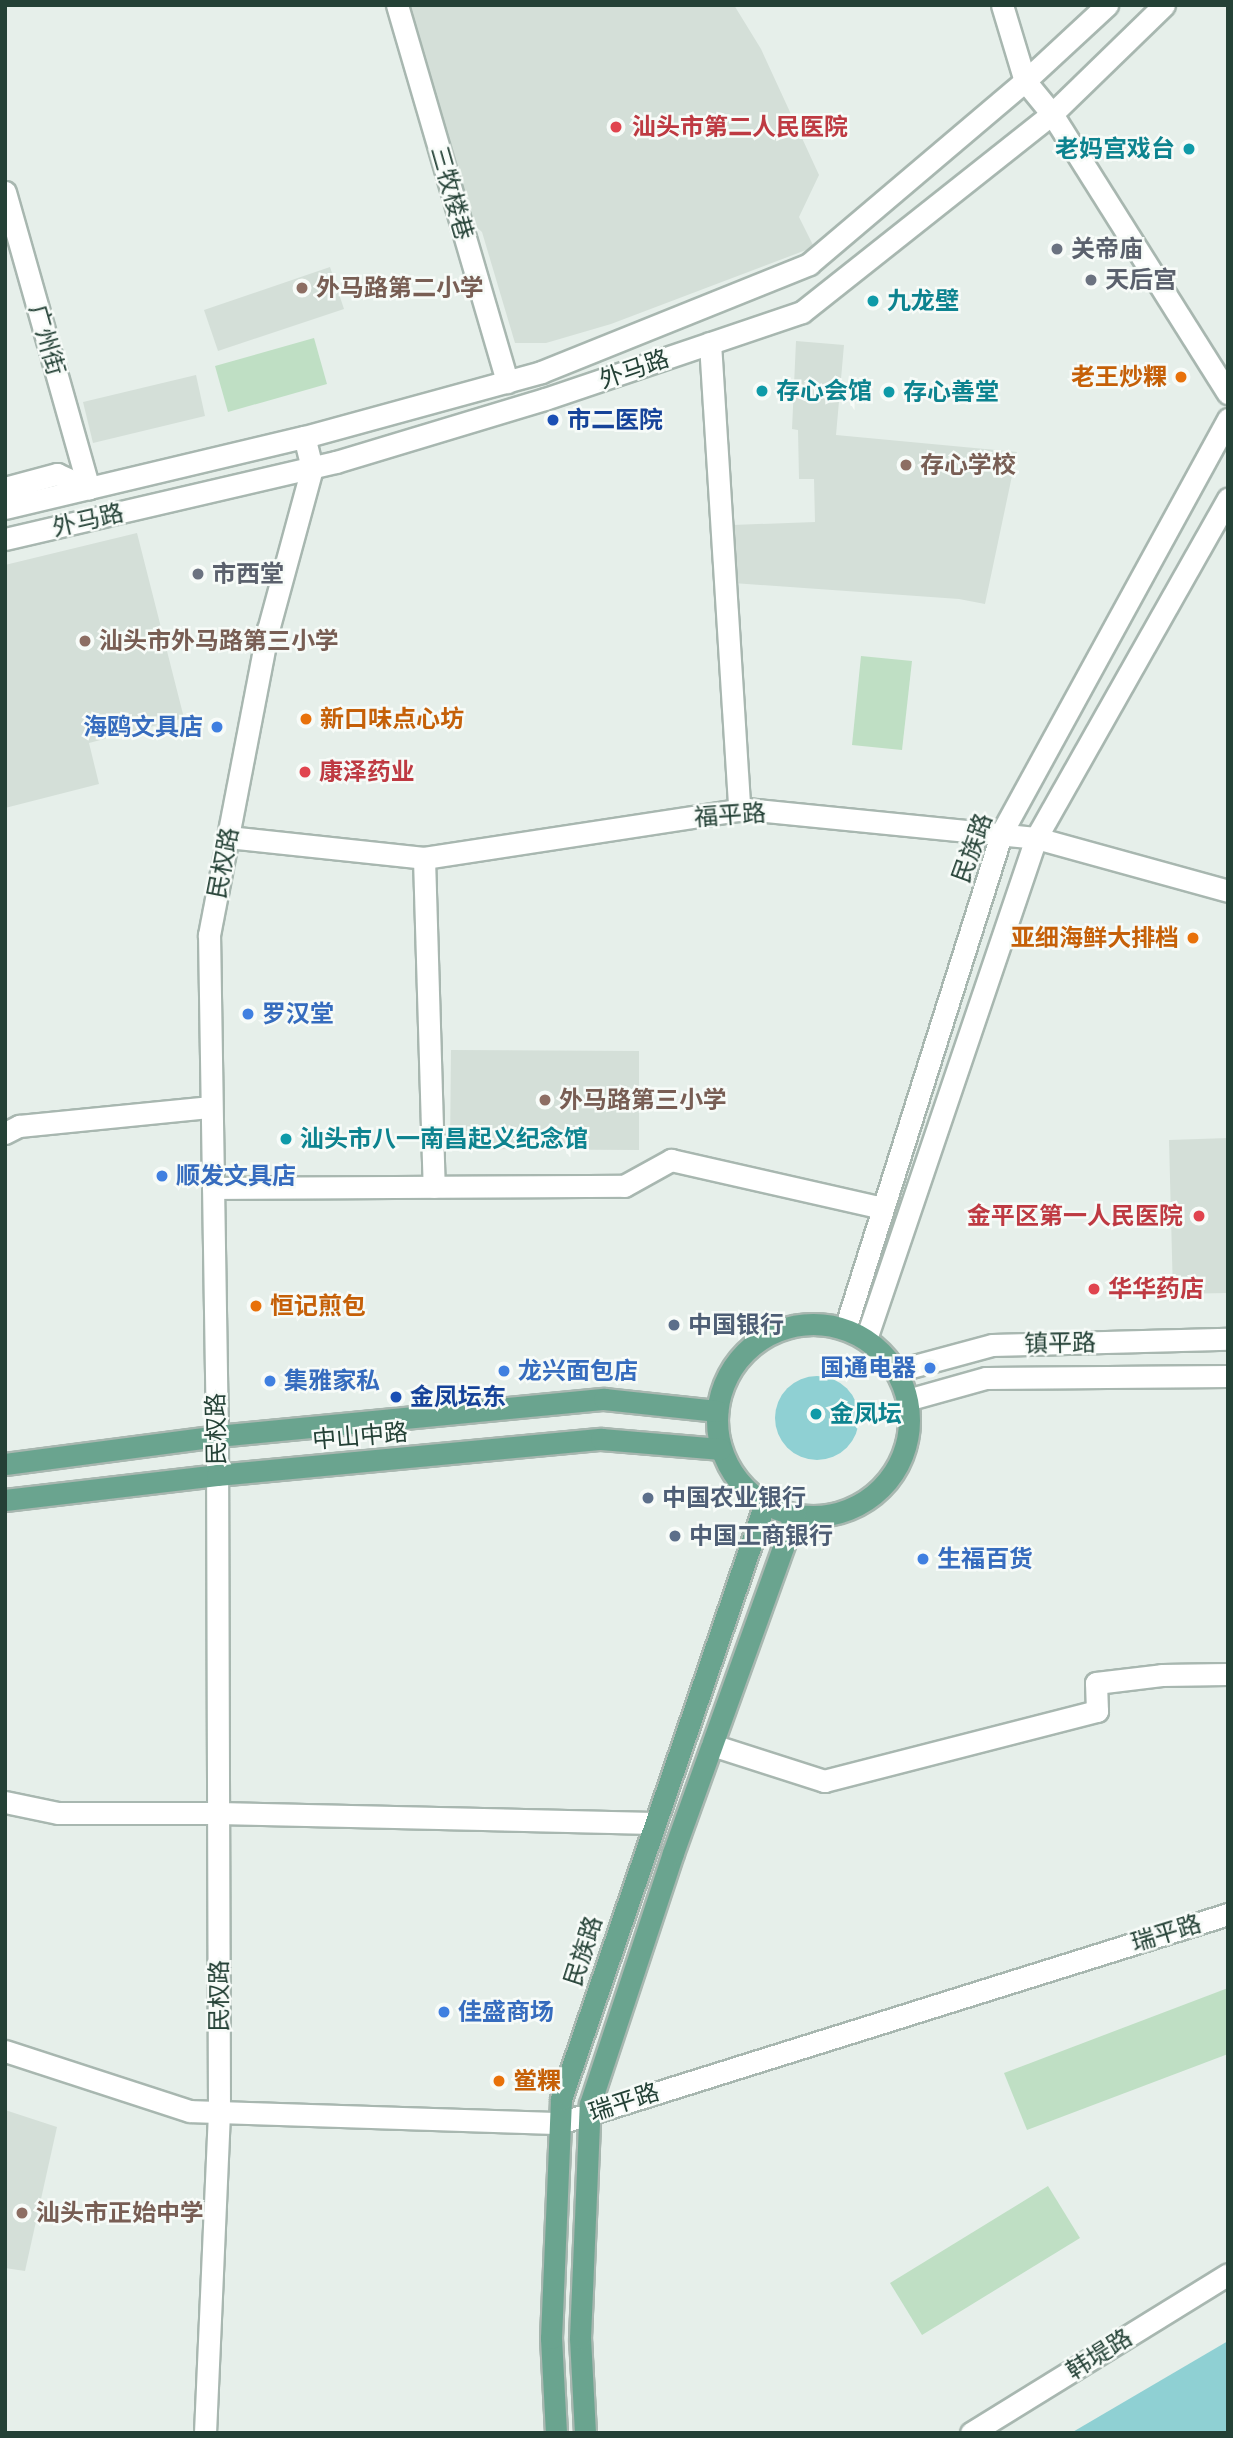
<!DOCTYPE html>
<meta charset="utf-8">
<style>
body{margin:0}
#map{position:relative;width:1233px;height:2438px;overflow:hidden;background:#e6efea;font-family:Jost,"Noto Sans SC",sans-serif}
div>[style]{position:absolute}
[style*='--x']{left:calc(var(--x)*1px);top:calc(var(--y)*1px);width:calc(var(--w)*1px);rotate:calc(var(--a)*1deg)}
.built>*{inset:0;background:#d4dfd8}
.green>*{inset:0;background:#bfdfc4}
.water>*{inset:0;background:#8fd0d3}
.round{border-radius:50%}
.roads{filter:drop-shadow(2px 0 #a8b7b0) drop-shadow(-2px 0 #a8b7b0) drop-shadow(0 2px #a8b7b0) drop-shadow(0 -2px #a8b7b0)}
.minor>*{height:21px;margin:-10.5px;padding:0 10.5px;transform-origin:10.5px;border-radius:10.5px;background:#fff}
.major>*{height:21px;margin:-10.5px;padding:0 10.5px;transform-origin:10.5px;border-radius:10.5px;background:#6aa48f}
.major>.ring{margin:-10.5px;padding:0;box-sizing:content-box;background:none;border:21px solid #6aa48f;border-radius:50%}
.dots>*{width:19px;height:19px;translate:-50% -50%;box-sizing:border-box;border:4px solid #f7fbf8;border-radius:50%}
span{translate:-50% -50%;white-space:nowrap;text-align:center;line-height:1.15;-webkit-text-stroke:5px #f7fbf8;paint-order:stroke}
.health-label{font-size:24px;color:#be3a42;font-weight:700}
.left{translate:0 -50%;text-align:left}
.right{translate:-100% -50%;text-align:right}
.culture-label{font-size:24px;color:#0d838f;font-weight:700}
.street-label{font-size:24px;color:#244136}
.worship-label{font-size:24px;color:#5b616d;font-weight:700}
.education-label{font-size:24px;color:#785e54;font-weight:700}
.food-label{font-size:24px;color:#c56008;font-weight:700}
.transit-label{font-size:24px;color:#164399;font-weight:700}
.shop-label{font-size:24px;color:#366cbe;font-weight:700}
.service-label{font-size:24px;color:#4e5e75;font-weight:700}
.frame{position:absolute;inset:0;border:7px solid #244136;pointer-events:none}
</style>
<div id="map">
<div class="built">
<div style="clip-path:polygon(405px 5px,734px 5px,761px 49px,819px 175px,799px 217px,814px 247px,611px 324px,546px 343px,515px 343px,482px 232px,462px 214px)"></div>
<div style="clip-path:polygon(330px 267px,344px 309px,218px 351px,204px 310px)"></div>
<div style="clip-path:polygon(796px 341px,844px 345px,836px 435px,1017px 452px,985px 604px,959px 599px,733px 583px,733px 525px,815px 522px,814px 479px,799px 479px,798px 430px,792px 429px)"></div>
<div style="clip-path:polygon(196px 375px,205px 416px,93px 443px,83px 402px)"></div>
<div style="clip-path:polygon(137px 533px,184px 718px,89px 743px,99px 784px,5px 808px,5px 565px)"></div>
<div style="clip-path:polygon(451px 1050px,639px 1051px,639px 1150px,450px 1149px)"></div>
<div style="clip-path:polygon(1228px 1138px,1228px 1293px,1173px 1294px,1169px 1140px)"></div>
<div style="clip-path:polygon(5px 2110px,57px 2127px,25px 2271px,5px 2268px)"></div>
</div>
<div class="green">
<div style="clip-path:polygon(314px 338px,327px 384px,228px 412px,215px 366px)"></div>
<div style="clip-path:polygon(861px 656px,912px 661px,902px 750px,852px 745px)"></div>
<div style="clip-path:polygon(1228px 1988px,1228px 2054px,1027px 2130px,1004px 2073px)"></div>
<div style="clip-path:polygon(1048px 2186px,1080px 2238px,922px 2335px,890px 2283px)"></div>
</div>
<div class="water">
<div class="round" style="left:775px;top:1376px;width:84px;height:84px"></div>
<div style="clip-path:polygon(1228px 2341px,1228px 2433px,1071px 2433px)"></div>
</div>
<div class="roads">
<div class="minor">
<div style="--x:397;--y:5;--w:393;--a:73.7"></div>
<div style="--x:1002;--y:5;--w:79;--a:73.2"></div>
<div style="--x:1025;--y:81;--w:43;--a:50.7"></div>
<div style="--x:1052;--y:114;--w:330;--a:57.8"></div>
<div style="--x:5;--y:192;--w:308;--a:74.2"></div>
<div style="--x:710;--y:343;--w:468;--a:86.4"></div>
<div style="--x:5;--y:488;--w:54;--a:-15.1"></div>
<div style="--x:57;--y:474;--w:35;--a:24"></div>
<div style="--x:5;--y:508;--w:307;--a:-13.4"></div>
<div style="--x:304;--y:437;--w:246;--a:-15.3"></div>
<div style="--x:541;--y:372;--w:289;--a:-21.9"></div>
<div style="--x:809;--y:264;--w:283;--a:-40.3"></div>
<div style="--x:1025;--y:81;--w:112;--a:-42.8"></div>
<div style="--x:5;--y:539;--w:340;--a:-13.1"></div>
<div style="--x:336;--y:462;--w:218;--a:-16.8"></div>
<div style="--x:545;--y:399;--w:271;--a:-18.7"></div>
<div style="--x:802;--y:312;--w:319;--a:-38.4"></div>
<div style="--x:1052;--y:114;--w:156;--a:-44.2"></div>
<div style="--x:228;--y:837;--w:197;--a:6.1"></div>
<div style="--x:424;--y:858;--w:326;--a:-8.7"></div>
<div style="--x:746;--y:809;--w:291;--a:5.7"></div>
<div style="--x:1036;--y:838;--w:199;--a:15.4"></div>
<div style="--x:424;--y:858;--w:329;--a:88.3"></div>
<div style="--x:5;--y:1133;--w:16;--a:-27"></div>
<div style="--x:19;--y:1126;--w:193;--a:-5.7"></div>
<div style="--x:213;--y:1188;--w:411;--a:-0.3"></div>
<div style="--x:624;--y:1186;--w:54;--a:-29"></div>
<div style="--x:671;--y:1160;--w:217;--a:12.8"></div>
<div style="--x:845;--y:1329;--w:521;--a:-72.47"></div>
<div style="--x:1002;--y:832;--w:471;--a:-61.3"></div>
<div style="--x:866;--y:1339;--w:529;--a:-71.26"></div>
<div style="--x:1036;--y:838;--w:390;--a:-60.5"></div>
<div style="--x:896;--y:1371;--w:99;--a:-15.2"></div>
<div style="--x:992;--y:1345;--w:236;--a:-1.5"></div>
<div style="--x:907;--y:1400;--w:82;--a:-15.6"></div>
<div style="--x:986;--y:1378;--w:242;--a:-0.5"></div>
<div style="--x:712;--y:1745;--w:118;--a:17.8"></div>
<div style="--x:824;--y:1781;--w:282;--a:-14.4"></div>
<div style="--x:1097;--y:1711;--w:28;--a:-92"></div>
<div style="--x:1096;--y:1683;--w:66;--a:-6.9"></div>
<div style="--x:1162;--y:1675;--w:66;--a:-0.9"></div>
<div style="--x:5;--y:1802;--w:54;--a:11.7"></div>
<div style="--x:58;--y:1813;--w:160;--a:0"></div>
<div style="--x:218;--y:1813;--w:436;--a:1.3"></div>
<div style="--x:5;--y:2051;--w:194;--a:18"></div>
<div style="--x:190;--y:2111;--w:370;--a:1.9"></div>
<div style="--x:560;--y:2123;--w:700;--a:-17.37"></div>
<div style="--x:205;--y:2433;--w:321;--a:-87.5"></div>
<div style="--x:219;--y:2112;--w:676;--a:-90.17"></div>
<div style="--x:217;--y:1436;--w:501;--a:-90.91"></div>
<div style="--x:209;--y:935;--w:311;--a:-79.1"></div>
<div style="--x:268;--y:630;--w:168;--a:-74.8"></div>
<div style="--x:312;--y:468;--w:32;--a:-104"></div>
<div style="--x:971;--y:2433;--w:302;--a:-31.7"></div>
</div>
<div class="major">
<div class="ring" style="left:717px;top:1324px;width:171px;height:171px"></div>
<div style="--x:5;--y:1464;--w:214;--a:-7.5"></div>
<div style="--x:217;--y:1436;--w:389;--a:-5.5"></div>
<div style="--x:604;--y:1399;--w:114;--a:6.1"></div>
<div style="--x:5;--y:1500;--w:213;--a:-6.7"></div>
<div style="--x:217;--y:1475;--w:386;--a:-5.4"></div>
<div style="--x:601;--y:1439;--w:120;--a:4.8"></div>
<div style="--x:556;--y:2433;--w:95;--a:-93"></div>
<div style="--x:551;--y:2338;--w:239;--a:-87.6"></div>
<div style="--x:561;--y:2099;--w:630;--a:-71.1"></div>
<div style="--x:585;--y:2433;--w:95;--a:-93"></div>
<div style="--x:580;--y:2338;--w:234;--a:-87.6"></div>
<div style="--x:590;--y:2104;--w:264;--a:-71.7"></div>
<div style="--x:673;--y:1853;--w:360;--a:-70.2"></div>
</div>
</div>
<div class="dots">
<div style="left:616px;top:127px;background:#e0444e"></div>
<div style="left:1189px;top:149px;background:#0f9aa8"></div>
<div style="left:1057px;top:249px;background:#6b7280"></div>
<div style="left:1091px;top:280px;background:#6b7280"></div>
<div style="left:302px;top:288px;background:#8d6e63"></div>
<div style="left:873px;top:301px;background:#0f9aa8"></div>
<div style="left:1181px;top:377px;background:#e8710a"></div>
<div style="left:762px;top:391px;background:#0f9aa8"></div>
<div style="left:889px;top:392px;background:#0f9aa8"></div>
<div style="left:553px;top:420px;background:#1a4fb4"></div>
<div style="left:906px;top:465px;background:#8d6e63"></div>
<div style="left:198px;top:574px;background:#6b7280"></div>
<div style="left:85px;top:641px;background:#8d6e63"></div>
<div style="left:306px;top:719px;background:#e8710a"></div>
<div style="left:217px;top:727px;background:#3f7fe0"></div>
<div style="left:305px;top:772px;background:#e0444e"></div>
<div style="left:1193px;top:938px;background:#e8710a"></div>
<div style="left:248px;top:1014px;background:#3f7fe0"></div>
<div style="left:545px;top:1100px;background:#8d6e63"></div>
<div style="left:286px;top:1139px;background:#0f9aa8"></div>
<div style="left:162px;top:1176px;background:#3f7fe0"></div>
<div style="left:1199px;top:1216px;background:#e0444e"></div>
<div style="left:1094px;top:1289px;background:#e0444e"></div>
<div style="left:256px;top:1306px;background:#e8710a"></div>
<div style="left:674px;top:1325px;background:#5c6f8a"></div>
<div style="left:930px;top:1368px;background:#3f7fe0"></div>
<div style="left:504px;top:1371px;background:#3f7fe0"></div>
<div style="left:270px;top:1381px;background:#3f7fe0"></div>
<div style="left:396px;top:1397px;background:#1a4fb4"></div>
<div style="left:816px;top:1414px;background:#0f9aa8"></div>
<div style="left:648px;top:1498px;background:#5c6f8a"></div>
<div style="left:675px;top:1536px;background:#5c6f8a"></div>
<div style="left:923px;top:1559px;background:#3f7fe0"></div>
<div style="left:444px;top:2012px;background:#3f7fe0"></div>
<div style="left:499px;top:2081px;background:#e8710a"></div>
<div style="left:22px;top:2213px;background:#8d6e63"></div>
</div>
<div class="health-label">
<span class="left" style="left:632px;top:127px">汕头市第二人民医院</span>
<span class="left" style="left:319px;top:772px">康泽药业</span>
<span class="right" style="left:1183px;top:1216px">金平区第一人民医院</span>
<span class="left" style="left:1108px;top:1289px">华华药店</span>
</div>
<div class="culture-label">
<span class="right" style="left:1175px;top:149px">老妈宫戏台</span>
<span class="left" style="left:887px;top:301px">九龙壁</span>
<span class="left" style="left:776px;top:391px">存心会馆</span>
<span class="left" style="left:903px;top:392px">存心善堂</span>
<span class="left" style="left:300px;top:1139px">汕头市八一南昌起义纪念馆</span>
<span class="left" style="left:830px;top:1414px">金凤坛</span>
</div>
<div class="street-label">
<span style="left:452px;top:193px;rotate:74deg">三牧楼巷</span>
<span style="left:47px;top:340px;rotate:74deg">广州街</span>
<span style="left:634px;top:369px;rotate:-19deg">外马路</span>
<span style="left:88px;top:520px;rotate:-13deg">外马路</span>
<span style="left:730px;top:815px;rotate:-4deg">福平路</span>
<span style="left:972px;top:848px;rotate:-70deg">民族路</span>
<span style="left:223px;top:863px;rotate:-79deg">民权路</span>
<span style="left:1060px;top:1343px;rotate:-1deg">镇平路</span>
<span style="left:216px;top:1429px;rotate:-91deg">民权路</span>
<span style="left:360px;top:1436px;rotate:-5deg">中山中路</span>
<span style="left:1166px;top:1933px;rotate:-17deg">瑞平路</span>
<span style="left:583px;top:1951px;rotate:-72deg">民族路</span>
<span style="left:219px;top:1996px;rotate:-90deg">民权路</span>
<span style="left:624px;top:2102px;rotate:-18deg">瑞平路</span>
<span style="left:1099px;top:2354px;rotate:-32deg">韩堤路</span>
</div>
<div class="worship-label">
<span class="left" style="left:1071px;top:249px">关帝庙</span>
<span class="left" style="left:1105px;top:280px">天后宫</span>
<span class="left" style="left:212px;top:574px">市西堂</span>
</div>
<div class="education-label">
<span class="left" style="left:316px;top:288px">外马路第二小学</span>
<span class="left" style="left:920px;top:465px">存心学校</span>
<span class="left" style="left:99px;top:641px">汕头市外马路第三小学</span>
<span class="left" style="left:559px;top:1100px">外马路第三小学</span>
<span class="left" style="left:36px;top:2213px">汕头市正始中学</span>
</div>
<div class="food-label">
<span class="right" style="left:1167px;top:377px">老王炒粿</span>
<span class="left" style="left:320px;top:719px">新口味点心坊</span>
<span class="right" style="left:1179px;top:938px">亚细海鲜大排档</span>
<span class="left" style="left:270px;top:1306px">恒记煎包</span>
<span class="left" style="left:513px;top:2081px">鲎粿</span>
</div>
<div class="transit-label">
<span class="left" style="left:567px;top:420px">市二医院</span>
<span class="left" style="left:410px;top:1397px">金凤坛东</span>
</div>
<div class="shop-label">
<span class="right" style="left:203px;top:727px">海鸥文具店</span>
<span class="left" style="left:262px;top:1014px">罗汉堂</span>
<span class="left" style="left:176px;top:1176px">顺发文具店</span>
<span class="right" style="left:916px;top:1368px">国通电器</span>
<span class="left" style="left:518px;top:1371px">龙兴面包店</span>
<span class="left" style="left:284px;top:1381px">集雅家私</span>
<span class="left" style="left:937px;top:1559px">生福百货</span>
<span class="left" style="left:458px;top:2012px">佳盛商场</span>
</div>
<div class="service-label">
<span class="left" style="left:688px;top:1325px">中国银行</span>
<span class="left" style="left:662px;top:1498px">中国农业银行</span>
<span class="left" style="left:689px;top:1536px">中国工商银行</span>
</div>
<div class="frame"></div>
</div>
